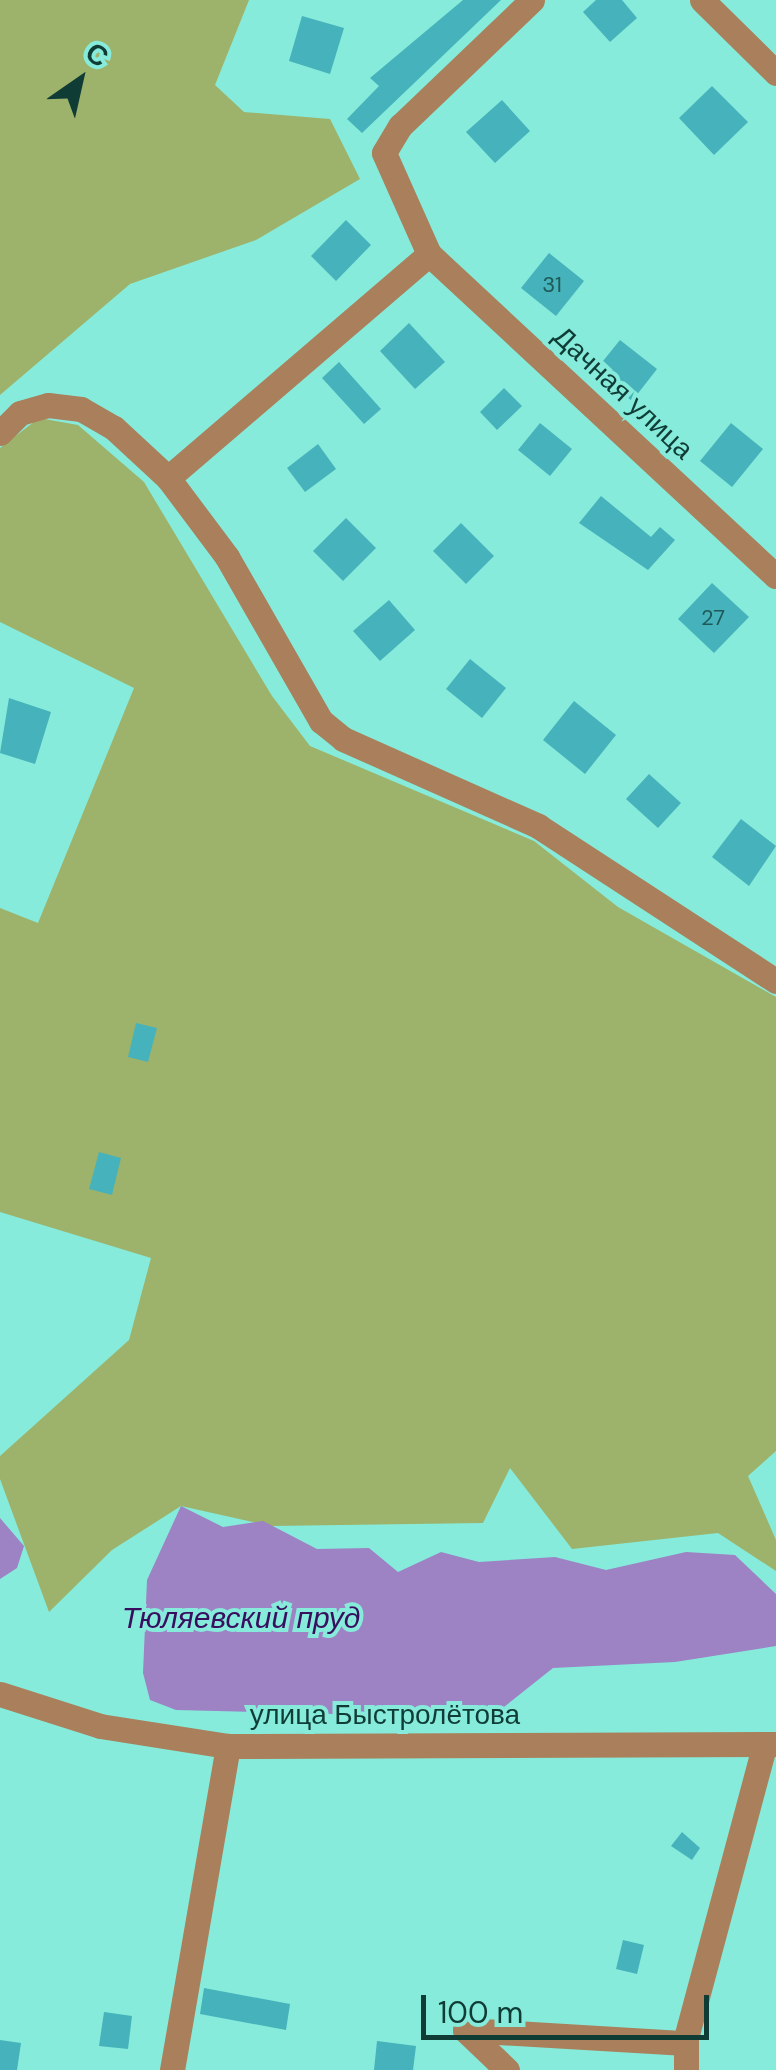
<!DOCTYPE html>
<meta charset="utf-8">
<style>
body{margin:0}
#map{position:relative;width:776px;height:2070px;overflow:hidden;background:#86ebdb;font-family:"DM Sans",sans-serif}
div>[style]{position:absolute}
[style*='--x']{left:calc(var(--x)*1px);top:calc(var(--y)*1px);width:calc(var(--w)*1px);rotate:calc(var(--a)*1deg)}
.green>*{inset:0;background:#9db36b}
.water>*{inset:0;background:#9d82c4}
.building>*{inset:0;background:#46b2bb}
.minor>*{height:25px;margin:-12.5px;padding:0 12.5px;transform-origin:12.5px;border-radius:12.5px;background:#a9805b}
span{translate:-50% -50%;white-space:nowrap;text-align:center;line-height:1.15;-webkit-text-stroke:8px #86ebdb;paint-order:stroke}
.number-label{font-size:22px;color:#1e5a57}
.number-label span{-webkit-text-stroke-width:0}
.street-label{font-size:28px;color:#103c36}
.water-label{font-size:30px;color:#390e5f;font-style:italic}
.north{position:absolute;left:30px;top:30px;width:100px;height:100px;-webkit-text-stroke:8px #86ebdb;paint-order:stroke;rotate:34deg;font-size:28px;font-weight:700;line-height:40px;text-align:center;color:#103c36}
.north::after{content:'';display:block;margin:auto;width:35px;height:45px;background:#103c36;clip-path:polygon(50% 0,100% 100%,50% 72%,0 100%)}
.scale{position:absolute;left:421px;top:1995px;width:288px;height:45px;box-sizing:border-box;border:5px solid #103c36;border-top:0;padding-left:12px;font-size:30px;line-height:35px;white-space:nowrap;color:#103c36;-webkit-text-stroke:8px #86ebdb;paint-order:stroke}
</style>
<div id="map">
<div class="green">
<div style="clip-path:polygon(0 0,249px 0,215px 85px,244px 112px,330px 119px,360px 179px,256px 240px,130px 284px,0 395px)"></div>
<div style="clip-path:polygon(39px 418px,78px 425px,144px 482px,272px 696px,310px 746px,534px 841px,618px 907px,776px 997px,776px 1451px,748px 1476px,776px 1540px,776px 1571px,718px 1533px,572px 1549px,510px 1468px,483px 1523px,271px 1526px,181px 1506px,112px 1550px,49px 1612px,0 1479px,0 1456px,129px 1340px,151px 1258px,0 1212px,0 908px,38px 923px,134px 688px,0 622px,0 448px)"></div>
</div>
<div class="water">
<div style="clip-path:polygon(181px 1506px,223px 1527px,263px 1521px,317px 1549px,369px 1548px,398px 1572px,441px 1552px,479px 1562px,555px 1557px,606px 1570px,686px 1552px,735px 1555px,776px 1594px,776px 1646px,675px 1662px,553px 1668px,490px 1718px,176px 1710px,150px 1700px,143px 1673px,147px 1580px)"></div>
<div style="clip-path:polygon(0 1518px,24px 1546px,17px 1568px,0 1579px)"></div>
</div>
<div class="building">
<div style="clip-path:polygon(463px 0,501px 0,362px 133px,347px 119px,379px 86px,370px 78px)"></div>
<div style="clip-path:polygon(596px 0,622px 0,637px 18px,610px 42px,583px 12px)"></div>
<div style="clip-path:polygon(302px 16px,344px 28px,330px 74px,289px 61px)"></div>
<div style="clip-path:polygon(712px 86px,748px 122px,714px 155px,679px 118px)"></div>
<div style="clip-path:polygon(502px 100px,530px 131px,495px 163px,466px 132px)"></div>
<div style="clip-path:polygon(346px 220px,371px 245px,336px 281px,311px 256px)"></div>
<div style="clip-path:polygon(549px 253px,584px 281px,556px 316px,521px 288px)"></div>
<div style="clip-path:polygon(409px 323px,445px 362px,415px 389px,380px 351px)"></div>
<div style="clip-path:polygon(620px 340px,657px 369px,632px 401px,595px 371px)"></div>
<div style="clip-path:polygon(339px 362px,381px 409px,364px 424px,322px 378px)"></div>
<div style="clip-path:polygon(504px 388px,522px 406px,497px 430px,480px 412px)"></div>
<div style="clip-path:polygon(540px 423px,572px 449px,550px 476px,518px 450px)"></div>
<div style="clip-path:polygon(731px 423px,763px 449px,732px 487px,700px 461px)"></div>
<div style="clip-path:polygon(318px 444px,336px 469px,305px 492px,287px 468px)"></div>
<div style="clip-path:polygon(601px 496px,651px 537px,660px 527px,675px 540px,648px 570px,579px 523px)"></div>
<div style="clip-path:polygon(346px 518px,376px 548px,343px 581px,313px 551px)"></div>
<div style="clip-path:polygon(461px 523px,494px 556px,466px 584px,433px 551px)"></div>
<div style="clip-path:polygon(712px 583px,749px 617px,714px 653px,678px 619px)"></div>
<div style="clip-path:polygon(389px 600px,415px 630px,380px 661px,353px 631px)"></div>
<div style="clip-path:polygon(470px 659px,506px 688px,482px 718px,446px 689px)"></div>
<div style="clip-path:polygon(9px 698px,51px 712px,35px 764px,0 753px)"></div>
<div style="clip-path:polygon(574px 701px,616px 735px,585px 774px,543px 740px)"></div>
<div style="clip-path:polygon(649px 774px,681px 803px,658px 828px,626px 799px)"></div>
<div style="clip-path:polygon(741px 819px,776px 846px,749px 886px,712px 857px)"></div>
<div style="clip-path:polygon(136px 1023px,157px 1028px,148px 1062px,128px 1057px)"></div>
<div style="clip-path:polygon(99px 1152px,121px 1158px,112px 1195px,89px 1189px)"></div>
<div style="clip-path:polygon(682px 1832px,700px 1848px,692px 1860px,671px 1846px)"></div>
<div style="clip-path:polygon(623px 1940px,644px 1945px,637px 1974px,616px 1969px)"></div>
<div style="clip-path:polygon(204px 1988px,290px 2004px,286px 2030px,200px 2014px)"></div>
<div style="clip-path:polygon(104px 2012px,132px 2016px,128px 2049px,99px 2046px)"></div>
<div style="clip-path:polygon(0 2040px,21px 2043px,17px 2070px,0 2070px)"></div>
<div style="clip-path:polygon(377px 2041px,416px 2046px,413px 2070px,374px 2070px)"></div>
</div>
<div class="minor">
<div style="--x:532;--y:0;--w:182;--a:136.3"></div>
<div style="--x:400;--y:126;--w:31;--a:121"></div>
<div style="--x:384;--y:153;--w:111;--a:66"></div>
<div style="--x:429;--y:254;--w:473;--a:42.9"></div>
<div style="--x:702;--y:0;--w:104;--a:44.6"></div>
<div style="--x:0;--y:433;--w:28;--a:-45"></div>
<div style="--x:20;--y:413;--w:29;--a:-16"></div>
<div style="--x:48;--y:405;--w:33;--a:7"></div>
<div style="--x:81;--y:409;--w:38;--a:30"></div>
<div style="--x:114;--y:428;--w:74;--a:42.8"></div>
<div style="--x:168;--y:478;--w:99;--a:53.2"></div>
<div style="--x:227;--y:557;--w:189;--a:60.2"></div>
<div style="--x:321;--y:721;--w:28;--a:39"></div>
<div style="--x:343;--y:739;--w:214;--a:24"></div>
<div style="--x:538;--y:826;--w:284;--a:33.1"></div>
<div style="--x:168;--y:478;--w:344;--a:-40.6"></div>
<div style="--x:0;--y:1694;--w:105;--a:17.7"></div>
<div style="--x:100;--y:1726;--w:130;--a:8.9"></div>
<div style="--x:228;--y:1746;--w:548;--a:-0.21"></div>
<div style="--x:172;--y:2070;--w:329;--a:-80.2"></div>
<div style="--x:507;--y:2070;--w:58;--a:-136.4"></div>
<div style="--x:465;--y:2030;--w:221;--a:3.4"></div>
<div style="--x:686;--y:2070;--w:32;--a:-90"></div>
<div style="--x:686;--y:2038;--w:304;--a:-75"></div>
</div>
<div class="number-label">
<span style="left:552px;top:285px">31</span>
<span style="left:713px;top:618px">27</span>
</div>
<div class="street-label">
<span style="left:623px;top:393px;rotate:43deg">Дачная улица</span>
<span style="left:385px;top:1715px">улица Быстролётова</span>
</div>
<div class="water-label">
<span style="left:241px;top:1618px">Тюляевский пруд</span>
</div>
<div class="north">С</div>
<div class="scale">100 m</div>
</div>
